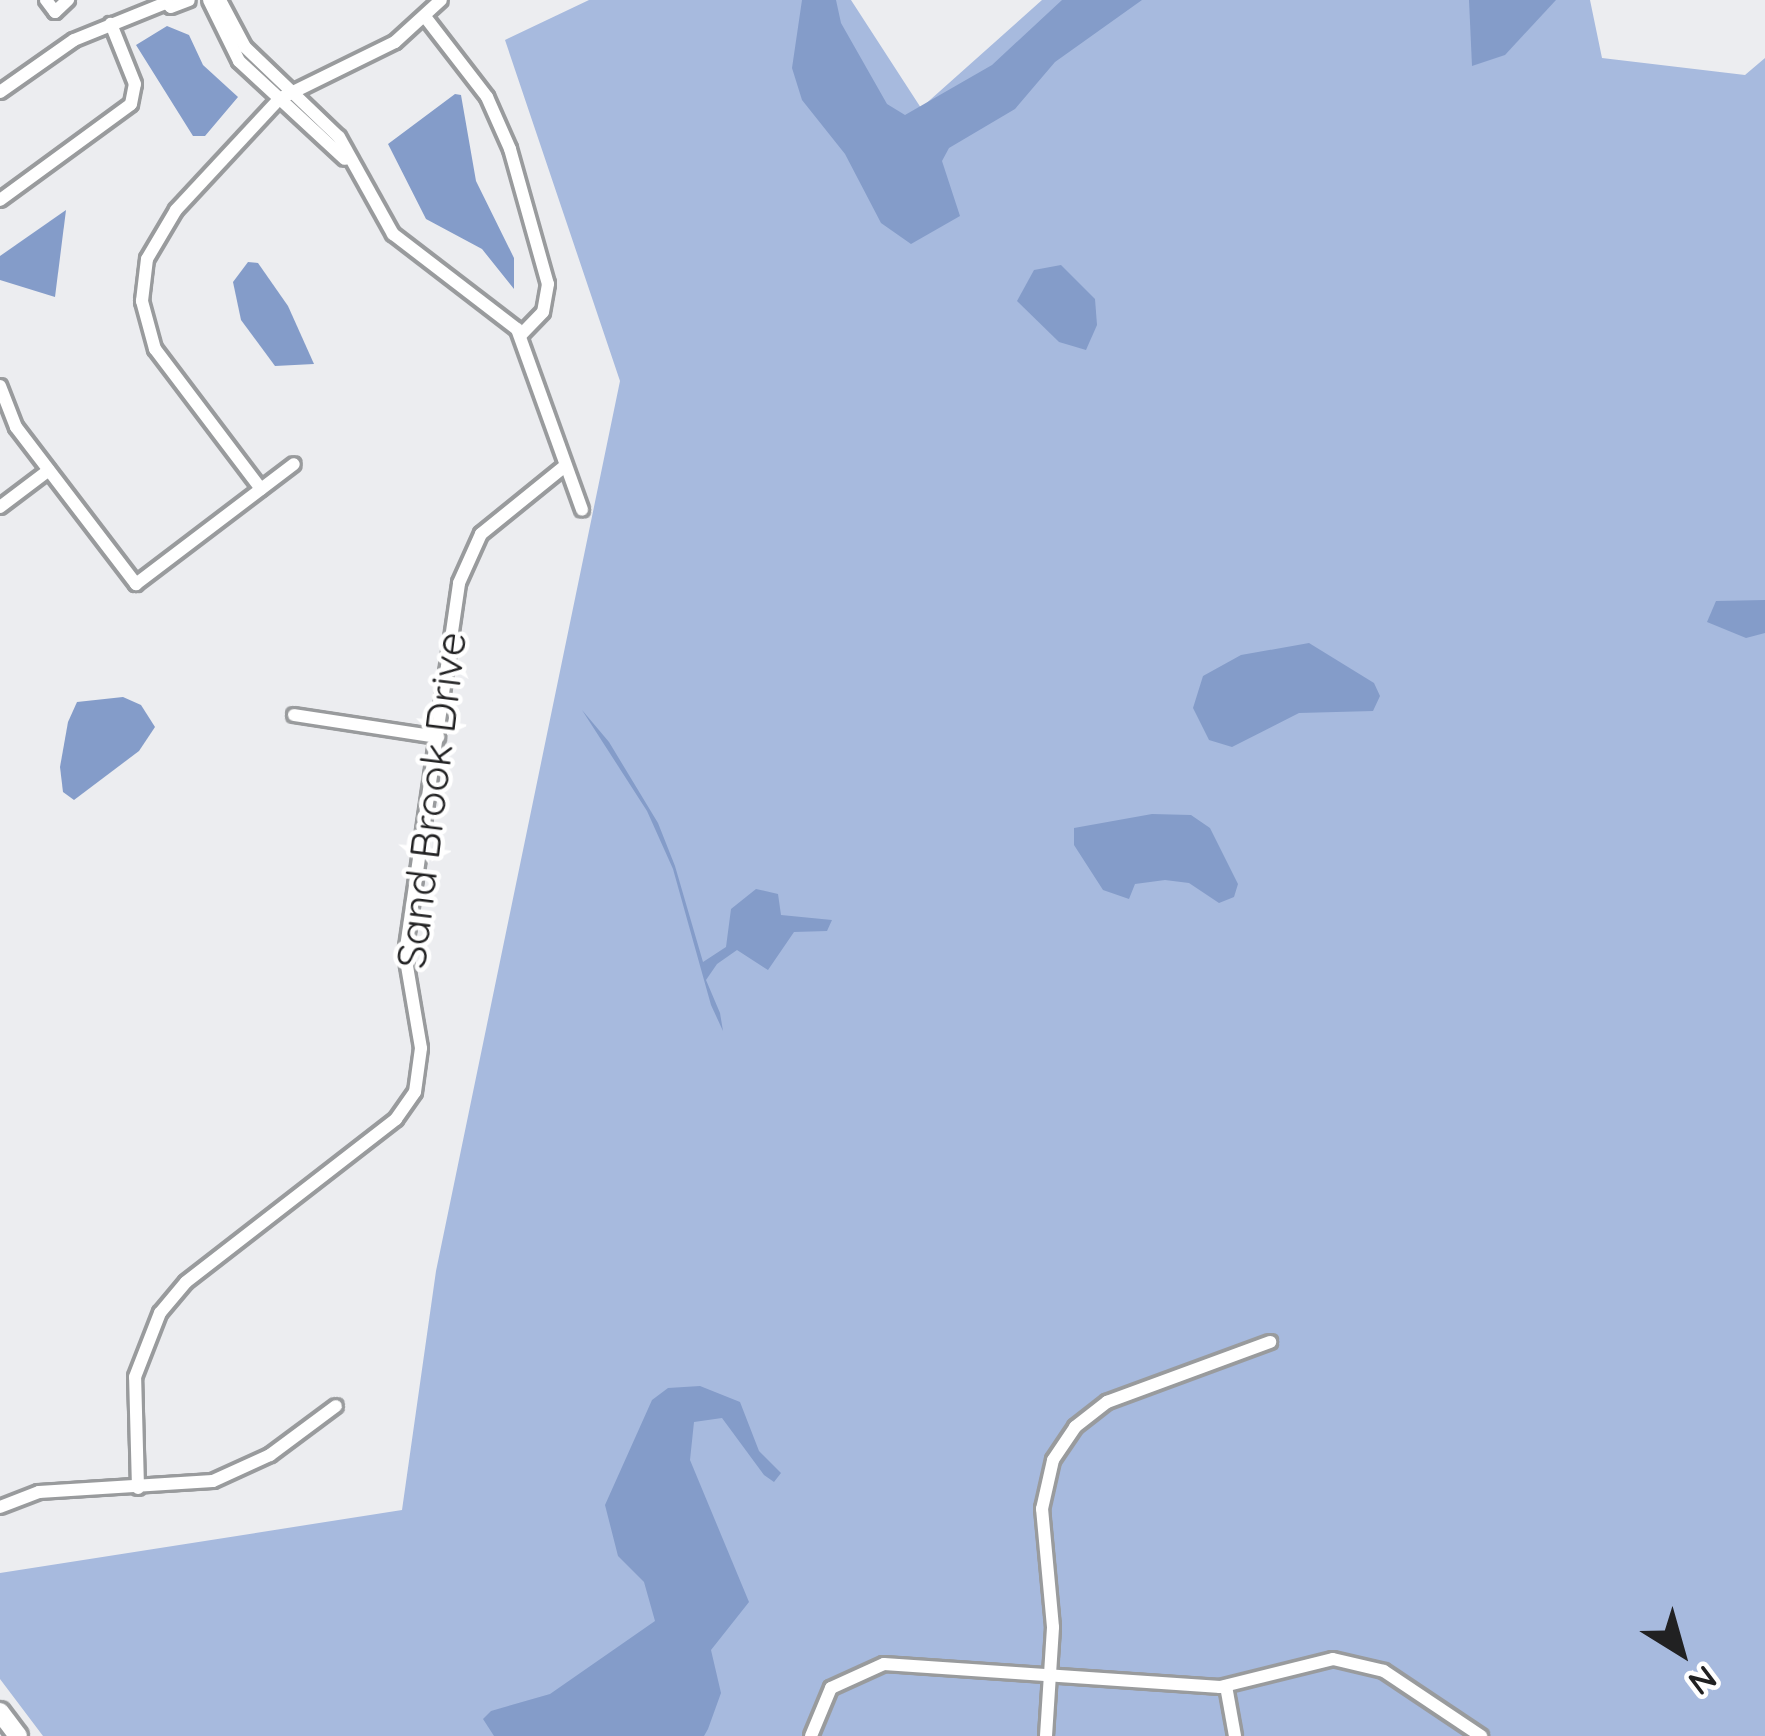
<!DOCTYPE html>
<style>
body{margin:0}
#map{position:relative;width:1765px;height:1736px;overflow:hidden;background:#ecedf0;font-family:Quicksand,sans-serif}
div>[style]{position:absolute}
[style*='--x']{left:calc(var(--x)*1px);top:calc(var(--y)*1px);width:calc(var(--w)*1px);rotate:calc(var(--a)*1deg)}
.green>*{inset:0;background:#a7bade}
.water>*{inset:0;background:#849cc9}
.roads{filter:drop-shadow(3px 0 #999b9d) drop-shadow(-3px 0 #999b9d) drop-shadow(0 3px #999b9d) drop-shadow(0 -3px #999b9d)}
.street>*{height:12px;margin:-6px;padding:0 6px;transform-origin:6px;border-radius:6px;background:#fff}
.secondary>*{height:18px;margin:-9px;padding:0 9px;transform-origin:9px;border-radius:9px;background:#fff}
span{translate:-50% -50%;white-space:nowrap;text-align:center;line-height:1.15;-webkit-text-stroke:9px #fff;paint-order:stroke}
.street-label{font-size:42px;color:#212122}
.north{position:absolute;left:1621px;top:1592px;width:120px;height:120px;-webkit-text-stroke:9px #fff;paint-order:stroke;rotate:143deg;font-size:33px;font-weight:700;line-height:48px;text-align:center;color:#212122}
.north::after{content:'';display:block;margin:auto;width:42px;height:54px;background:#212122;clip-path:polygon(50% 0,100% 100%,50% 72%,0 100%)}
</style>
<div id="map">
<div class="green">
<div style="clip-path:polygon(589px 0,851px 0,921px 108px,1042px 0,1590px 0,1602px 58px,1745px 75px,1765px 58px,1765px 1736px,43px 1736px,0 1679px,0 1573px,402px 1510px,436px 1271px,620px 381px,505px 40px)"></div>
</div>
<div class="water">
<div style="clip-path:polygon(802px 0,836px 0,841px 23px,887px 104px,905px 115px,992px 65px,1062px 0,1142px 0,1055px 62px,1015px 109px,949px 148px,942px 161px,960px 216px,911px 244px,881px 223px,845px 154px,802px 100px,792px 68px)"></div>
<div style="clip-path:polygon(1469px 0,1556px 0,1505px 55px,1472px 66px)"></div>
<div style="clip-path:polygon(167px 26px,189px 35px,203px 65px,238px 97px,205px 136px,193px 136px,136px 45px)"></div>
<div style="clip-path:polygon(455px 94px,461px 95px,476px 181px,514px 258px,514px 289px,482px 249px,426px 219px,388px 144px)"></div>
<div style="clip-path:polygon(66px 210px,55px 297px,0 280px,0 256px)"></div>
<div style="clip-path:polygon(248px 262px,258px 263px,288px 306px,314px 364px,275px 366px,241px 320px,233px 282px)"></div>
<div style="clip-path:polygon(1061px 265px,1095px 299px,1097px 325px,1086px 350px,1059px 342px,1017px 301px,1034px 270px)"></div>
<div style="clip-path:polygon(1765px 600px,1765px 633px,1746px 638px,1707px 622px,1716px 601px)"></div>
<div style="clip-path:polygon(1309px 643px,1374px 683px,1380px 696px,1373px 711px,1299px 713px,1232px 747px,1209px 740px,1193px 708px,1203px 676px,1241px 655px)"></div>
<div style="clip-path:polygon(123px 697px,141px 705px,155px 727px,139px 751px,74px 800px,63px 792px,60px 767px,68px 722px,77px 702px)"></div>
<div style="clip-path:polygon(582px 710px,609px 742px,658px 823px,675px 866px,703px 962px,726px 947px,731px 909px,756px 889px,778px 894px,781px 915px,832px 920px,827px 931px,794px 932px,768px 970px,737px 950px,717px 964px,706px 980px,720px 1013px,723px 1031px,711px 1005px,673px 869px,647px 811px)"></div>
<div style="clip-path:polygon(1152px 814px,1191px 815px,1210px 828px,1238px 884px,1234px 897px,1219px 903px,1189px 883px,1165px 880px,1135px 884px,1129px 899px,1103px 890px,1074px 845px,1074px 828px)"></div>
<div style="clip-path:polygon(700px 1386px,740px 1402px,759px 1451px,781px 1473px,774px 1482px,764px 1475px,722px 1418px,694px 1422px,690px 1460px,749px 1602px,711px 1650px,721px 1693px,708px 1729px,704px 1736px,494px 1736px,483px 1719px,491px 1711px,550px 1694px,655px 1621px,644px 1582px,618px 1556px,605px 1505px,652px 1400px,668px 1388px)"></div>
</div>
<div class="roads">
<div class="street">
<div style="--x:46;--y:0;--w:15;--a:53"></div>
<div style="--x:55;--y:12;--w:18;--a:-43"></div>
<div style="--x:209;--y:0;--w:68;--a:63.8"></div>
<div style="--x:239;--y:61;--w:144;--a:42.8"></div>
<div style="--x:220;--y:0;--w:53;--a:62"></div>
<div style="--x:245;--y:47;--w:130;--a:43.8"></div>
<div style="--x:339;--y:137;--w:111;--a:60.9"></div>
<div style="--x:393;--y:234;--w:156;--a:37.5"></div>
<div style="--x:517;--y:329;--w:192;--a:70.2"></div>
<div style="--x:165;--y:1;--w:8;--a:45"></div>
<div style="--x:171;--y:7;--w:19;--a:-21"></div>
<div style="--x:426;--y:18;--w:100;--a:52.3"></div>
<div style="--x:487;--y:97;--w:57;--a:66.1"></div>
<div style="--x:510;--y:149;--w:140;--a:74.3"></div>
<div style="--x:548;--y:284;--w:28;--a:100"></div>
<div style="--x:543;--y:312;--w:32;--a:134"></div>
<div style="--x:0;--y:92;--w:90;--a:-35.1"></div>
<div style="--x:74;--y:40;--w:96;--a:-22"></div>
<div style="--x:0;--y:200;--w:162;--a:-36.2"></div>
<div style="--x:131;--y:104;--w:20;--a:-79"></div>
<div style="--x:135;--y:84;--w:65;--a:-111.8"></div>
<div style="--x:0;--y:386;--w:44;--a:68.7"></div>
<div style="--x:16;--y:427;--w:198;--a:52.6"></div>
<div style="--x:136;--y:584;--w:198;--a:-37.2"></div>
<div style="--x:261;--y:489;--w:176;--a:-127.1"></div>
<div style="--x:155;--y:349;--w:50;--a:-105.2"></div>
<div style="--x:142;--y:301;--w:42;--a:-83.2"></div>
<div style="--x:147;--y:259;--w:57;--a:-59.4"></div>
<div style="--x:176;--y:210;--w:151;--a:-47.1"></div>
<div style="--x:279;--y:99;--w:129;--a:-26.2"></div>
<div style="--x:395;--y:42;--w:62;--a:-42.4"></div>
<div style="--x:0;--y:507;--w:61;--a:-37.1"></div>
<div style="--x:294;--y:715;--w:146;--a:8.7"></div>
<div style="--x:138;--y:1488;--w:111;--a:-91.5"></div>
<div style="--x:135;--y:1377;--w:69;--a:-68.7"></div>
<div style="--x:160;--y:1313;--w:40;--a:-50"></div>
<div style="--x:186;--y:1282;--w:266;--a:-37.8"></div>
<div style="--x:396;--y:1119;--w:33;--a:-55"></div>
<div style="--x:415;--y:1092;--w:44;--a:-82.2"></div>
<div style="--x:421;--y:1048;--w:95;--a:-99.7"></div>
<div style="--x:405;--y:954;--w:375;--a:-81.7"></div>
<div style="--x:459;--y:583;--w:54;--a:-65.8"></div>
<div style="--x:481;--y:534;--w:108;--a:-39"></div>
<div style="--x:0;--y:1507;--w:42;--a:-21"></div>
<div style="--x:39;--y:1492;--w:174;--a:-3.6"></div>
<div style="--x:213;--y:1481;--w:63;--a:-24.5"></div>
<div style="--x:270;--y:1455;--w:82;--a:-36.6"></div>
<div style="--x:1226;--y:1686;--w:51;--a:79.8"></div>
<div style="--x:811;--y:1736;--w:52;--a:-67.4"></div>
<div style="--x:831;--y:1688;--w:58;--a:-24.4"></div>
<div style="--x:884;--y:1664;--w:337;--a:3.9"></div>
<div style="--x:1220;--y:1687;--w:116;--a:-13.9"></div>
<div style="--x:1333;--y:1659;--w:52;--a:13.2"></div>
<div style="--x:1384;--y:1671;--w:117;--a:33.8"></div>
<div style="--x:1046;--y:1736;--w:109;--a:-86.3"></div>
<div style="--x:1053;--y:1627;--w:119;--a:-95.3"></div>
<div style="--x:1042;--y:1509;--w:50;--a:-77.3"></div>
<div style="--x:1053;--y:1460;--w:40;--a:-56"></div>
<div style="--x:1075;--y:1427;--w:41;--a:-38"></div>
<div style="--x:1107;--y:1402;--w:174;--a:-20.2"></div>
</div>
<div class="secondary">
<div style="--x:0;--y:1712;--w:30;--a:53"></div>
</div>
</div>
<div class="street-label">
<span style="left:431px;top:800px;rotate:-83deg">Sand Brook Drive</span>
</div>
<div class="north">N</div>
</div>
